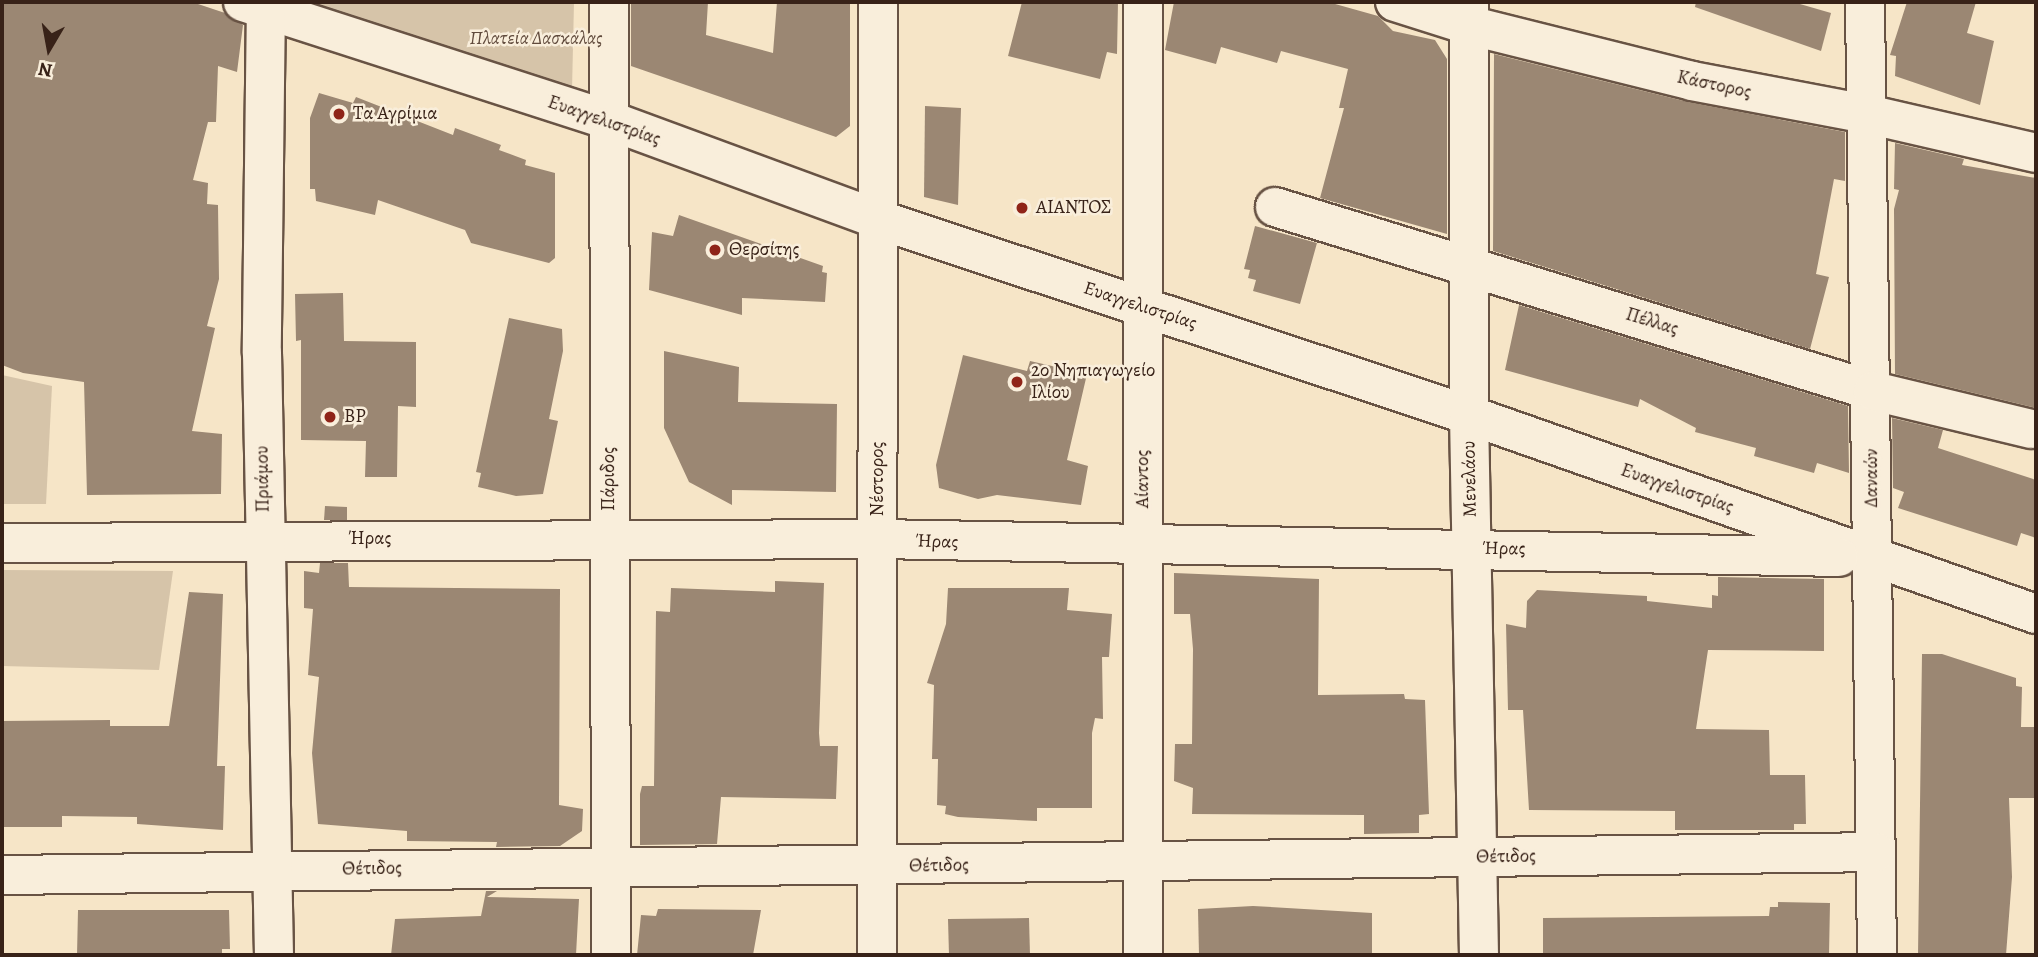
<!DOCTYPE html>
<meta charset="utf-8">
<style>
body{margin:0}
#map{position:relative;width:2038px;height:957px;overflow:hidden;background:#f6e5c7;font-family:Alegreya,serif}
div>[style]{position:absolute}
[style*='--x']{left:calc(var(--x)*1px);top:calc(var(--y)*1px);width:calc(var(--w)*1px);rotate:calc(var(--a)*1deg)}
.green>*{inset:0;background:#d6c4a9}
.building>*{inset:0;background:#9b8773}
.roads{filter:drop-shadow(2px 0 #685344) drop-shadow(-2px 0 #685344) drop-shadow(0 2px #685344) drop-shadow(0 -2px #685344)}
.street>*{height:38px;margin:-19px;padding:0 19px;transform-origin:19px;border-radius:19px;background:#f9eedb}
.secondary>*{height:38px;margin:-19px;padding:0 19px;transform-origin:19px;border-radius:19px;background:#f9eedb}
.dots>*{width:19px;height:19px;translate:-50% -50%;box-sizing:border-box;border:4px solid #f9eedb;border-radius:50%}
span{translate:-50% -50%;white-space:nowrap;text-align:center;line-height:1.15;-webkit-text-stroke:5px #f9eedb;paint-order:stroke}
.park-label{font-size:19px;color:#604a3c;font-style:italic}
.street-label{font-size:19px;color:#382218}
.poi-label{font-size:19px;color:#382218}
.left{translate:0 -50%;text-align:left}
.frame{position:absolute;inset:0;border:4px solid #382218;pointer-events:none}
.north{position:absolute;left:14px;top:14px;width:70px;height:70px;-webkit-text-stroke:5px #f9eedb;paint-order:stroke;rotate:190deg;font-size:19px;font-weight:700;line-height:28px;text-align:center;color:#382218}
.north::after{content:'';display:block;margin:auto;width:24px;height:32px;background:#382218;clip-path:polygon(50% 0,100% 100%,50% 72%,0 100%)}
</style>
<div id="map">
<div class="green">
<div style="clip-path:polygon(311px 2px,574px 2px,572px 90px)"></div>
<div style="clip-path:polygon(2px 375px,52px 386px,46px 504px,2px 504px)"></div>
<div style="clip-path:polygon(2px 570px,173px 571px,159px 670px,2px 666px)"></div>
</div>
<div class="building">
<div style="clip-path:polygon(2px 2px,192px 2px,225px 13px,243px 25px,237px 72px,218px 66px,216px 122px,208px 122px,193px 180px,208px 183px,207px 204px,218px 205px,219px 279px,207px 326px,215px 328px,192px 431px,222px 434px,221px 494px,87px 495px,84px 382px,23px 373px,2px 365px)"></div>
<div style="clip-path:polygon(631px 2px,708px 2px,706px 35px,773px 53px,777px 2px,850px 2px,850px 126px,836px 137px,631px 66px)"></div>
<div style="clip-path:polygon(1022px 2px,1118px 2px,1117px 54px,1107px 52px,1100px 79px,1008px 56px)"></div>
<div style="clip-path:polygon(1174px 2px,1328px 2px,1378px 16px,1393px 31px,1435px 40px,1447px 59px,1447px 234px,1320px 198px,1344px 108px,1339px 108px,1348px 69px,1281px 51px,1277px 63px,1221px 47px,1216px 64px,1165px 50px)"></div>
<div style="clip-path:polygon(1696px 2px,1793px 2px,1831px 13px,1821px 51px,1695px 7px)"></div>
<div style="clip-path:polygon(1907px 2px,1976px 2px,1967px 33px,1994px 41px,1980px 105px,1895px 76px,1896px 56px,1890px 55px)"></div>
<div style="clip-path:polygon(1494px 54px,1688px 102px,1845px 132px,1845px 181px,1834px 179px,1816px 274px,1829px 277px,1810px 349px,1493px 251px)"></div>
<div style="clip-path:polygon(319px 93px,353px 103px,356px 97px,453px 135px,455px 128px,501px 145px,499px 150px,526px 160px,525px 165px,555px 173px,555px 258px,549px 263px,471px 243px,465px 230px,378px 200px,375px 215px,316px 201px,315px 189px,310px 189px,310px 118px)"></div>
<div style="clip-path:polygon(925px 106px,961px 108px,958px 205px,924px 197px)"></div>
<div style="clip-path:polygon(1895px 143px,1964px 159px,1962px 165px,2036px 178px,2036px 408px,1895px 374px,1894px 209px,1899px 190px,1894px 189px)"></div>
<div style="clip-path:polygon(679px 215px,823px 266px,822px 272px,827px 273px,825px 302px,742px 298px,742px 315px,649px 290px,652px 232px,673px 236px)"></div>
<div style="clip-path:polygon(1255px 226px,1317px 243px,1300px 304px,1253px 291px,1256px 280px,1248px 278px,1250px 270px,1244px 269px)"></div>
<div style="clip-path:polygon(343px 293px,344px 341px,416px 342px,416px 407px,398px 406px,397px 477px,365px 477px,366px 441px,301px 440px,301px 340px,296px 341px,295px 294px)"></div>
<div style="clip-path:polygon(1519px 305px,1848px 406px,1849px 473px,1817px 463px,1814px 473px,1754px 456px,1756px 448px,1695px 432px,1696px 428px,1640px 399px,1638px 407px,1505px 370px)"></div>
<div style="clip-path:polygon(509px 318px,562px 329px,563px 351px,549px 419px,558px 421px,543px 494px,516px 496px,478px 487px,481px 473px,476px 472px)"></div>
<div style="clip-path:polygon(664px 351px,739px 367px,738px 402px,837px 404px,836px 492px,732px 490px,732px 505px,689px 482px,664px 428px)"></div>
<div style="clip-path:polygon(963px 355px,1027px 371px,1030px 361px,1087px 374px,1067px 460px,1088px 466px,1081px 505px,997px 495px,978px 499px,939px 488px,936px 465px)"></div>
<div style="clip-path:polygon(1892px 418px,1943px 430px,1938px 448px,2036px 480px,2036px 538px,2021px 533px,2017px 546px,1898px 508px,1904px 492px,1893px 488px)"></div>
<div style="clip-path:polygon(325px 506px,347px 507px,347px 520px,324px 520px)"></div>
<div style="clip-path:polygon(320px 563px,348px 563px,349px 587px,560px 589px,559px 805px,583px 809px,582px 831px,560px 846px,496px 847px,497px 842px,407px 841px,407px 831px,318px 824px,312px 753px,319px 677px,308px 675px,313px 609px,304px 608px,304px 571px,319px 573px)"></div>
<div style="clip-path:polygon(1174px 573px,1319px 579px,1318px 695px,1404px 694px,1405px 699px,1425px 700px,1429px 814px,1419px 815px,1419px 833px,1364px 834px,1364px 815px,1192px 814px,1193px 788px,1174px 781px,1175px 744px,1192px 744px,1193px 649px,1190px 614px,1174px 614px)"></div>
<div style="clip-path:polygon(1718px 577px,1824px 579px,1824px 651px,1708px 650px,1696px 729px,1769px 730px,1770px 775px,1805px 775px,1806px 824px,1794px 824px,1794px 830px,1675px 830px,1675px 811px,1529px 810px,1523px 710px,1508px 710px,1506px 624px,1526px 628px,1527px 601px,1537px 590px,1647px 596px,1647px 601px,1712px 608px,1712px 595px,1718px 596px)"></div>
<div style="clip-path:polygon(775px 581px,824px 583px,819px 733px,820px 746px,838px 746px,836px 799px,721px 797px,717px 844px,640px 845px,640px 794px,642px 786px,654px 786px,656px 611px,670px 612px,671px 588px,775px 592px)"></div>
<div style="clip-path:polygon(948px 588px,1069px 588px,1067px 610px,1112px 614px,1109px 657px,1102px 657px,1103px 719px,1095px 718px,1092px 733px,1092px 808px,1037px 808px,1037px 821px,958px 817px,945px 814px,946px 806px,937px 805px,938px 759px,932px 759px,934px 685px,927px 683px,946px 624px)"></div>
<div style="clip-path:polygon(189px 592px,223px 594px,217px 766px,225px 766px,223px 830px,137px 824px,137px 817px,62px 816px,62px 827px,2px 827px,2px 721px,110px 720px,110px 726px,169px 726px)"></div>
<div style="clip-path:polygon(1922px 654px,1942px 654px,2016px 678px,2016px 686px,2022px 687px,2021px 727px,2036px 727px,2036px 798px,2009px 798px,2012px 877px,2006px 955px,1918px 955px)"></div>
<div style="clip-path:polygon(486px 891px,497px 891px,487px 897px,579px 899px,576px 955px,391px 955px,395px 919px,481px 916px)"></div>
<div style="clip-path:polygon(1778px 902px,1830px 903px,1829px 955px,1543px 955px,1543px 918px,1769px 916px,1770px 907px,1778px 907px)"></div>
<div style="clip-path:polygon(1253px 906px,1372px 913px,1372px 955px,1199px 955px,1198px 909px)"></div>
<div style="clip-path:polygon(658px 909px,761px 910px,753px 955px,637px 955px,641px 915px,656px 916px)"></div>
<div style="clip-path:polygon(78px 910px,229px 910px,230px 949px,222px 949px,222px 955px,77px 955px)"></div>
<div style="clip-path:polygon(1029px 918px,1030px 955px,949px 955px,948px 919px)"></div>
</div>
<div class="roads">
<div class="street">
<div style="--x:243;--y:2;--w:387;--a:17.9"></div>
<div style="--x:611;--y:121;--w:283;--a:20.2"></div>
<div style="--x:877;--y:219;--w:624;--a:18.32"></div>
<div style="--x:1469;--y:415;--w:601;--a:19.34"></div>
<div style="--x:1395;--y:2;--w:77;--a:17.5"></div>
<div style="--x:1468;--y:25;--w:231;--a:14"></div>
<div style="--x:1692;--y:81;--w:178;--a:10.7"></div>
<div style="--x:1867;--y:114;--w:173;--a:13"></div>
<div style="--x:1469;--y:2;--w:413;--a:90"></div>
<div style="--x:1469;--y:415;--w:540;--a:88.94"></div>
<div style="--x:1865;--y:2;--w:953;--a:89.28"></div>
<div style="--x:1275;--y:207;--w:626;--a:17.1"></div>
<div style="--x:1873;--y:391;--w:163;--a:13.5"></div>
<div style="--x:2;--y:543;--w:876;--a:-0.26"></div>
<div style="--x:878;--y:539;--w:961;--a:1.07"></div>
<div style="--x:2;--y:875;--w:1874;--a:-0.7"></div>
<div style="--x:877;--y:955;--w:953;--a:-89.94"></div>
<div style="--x:1143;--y:955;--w:953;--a:-90"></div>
</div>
<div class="secondary">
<div style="--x:266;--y:2;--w:351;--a:90.7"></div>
<div style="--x:262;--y:353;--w:602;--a:88.86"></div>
<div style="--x:609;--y:2;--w:953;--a:89.88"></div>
</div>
</div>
<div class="dots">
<div style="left:339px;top:114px;background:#8f2418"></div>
<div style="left:1022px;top:208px;background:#8f2418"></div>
<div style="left:715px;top:250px;background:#8f2418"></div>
<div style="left:1017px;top:382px;background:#8f2418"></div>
<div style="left:330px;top:417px;background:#8f2418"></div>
</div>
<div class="park-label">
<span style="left:536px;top:39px">Πλατεία Δασκάλας</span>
</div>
<div class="street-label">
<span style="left:1714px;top:85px;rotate:12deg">Κάστορος</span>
<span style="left:604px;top:121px;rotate:19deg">Ευαγγελιστρίας</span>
<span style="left:1140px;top:306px;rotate:18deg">Ευαγγελιστρίας</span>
<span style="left:1652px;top:322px;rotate:17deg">Πέλλας</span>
<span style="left:1872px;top:478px;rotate:-90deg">Δαναών</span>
<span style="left:263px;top:479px;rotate:-91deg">Πριάμου</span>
<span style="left:609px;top:479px;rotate:-90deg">Πάριδος</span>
<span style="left:878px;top:479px;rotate:-90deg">Νέστορος</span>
<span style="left:1143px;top:479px;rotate:-90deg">Αίαντος</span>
<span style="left:1470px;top:479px;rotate:-91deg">Μενελάου</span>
<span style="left:1677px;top:489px;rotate:19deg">Ευαγγελιστρίας</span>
<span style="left:370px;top:539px">Ήρας</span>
<span style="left:937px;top:542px;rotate:2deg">Ήρας</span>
<span style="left:1504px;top:549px;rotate:1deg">Ήρας</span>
<span style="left:1506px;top:857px;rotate:-1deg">Θέτιδος</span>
<span style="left:939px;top:866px;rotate:-1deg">Θέτιδος</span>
<span style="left:372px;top:869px;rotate:-1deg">Θέτιδος</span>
</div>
<div class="poi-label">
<span class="left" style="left:353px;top:114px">Τα Αγρίμια</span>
<span class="left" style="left:1036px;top:208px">ΑΙΑΝΤΟΣ</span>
<span class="left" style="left:729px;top:250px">Θερσίτης</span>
<span class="left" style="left:1031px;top:382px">2ο Νηπιαγωγείο<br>Ιλίου</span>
<span class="left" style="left:344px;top:417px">BP</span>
</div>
<div class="frame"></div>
<div class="north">N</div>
</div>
